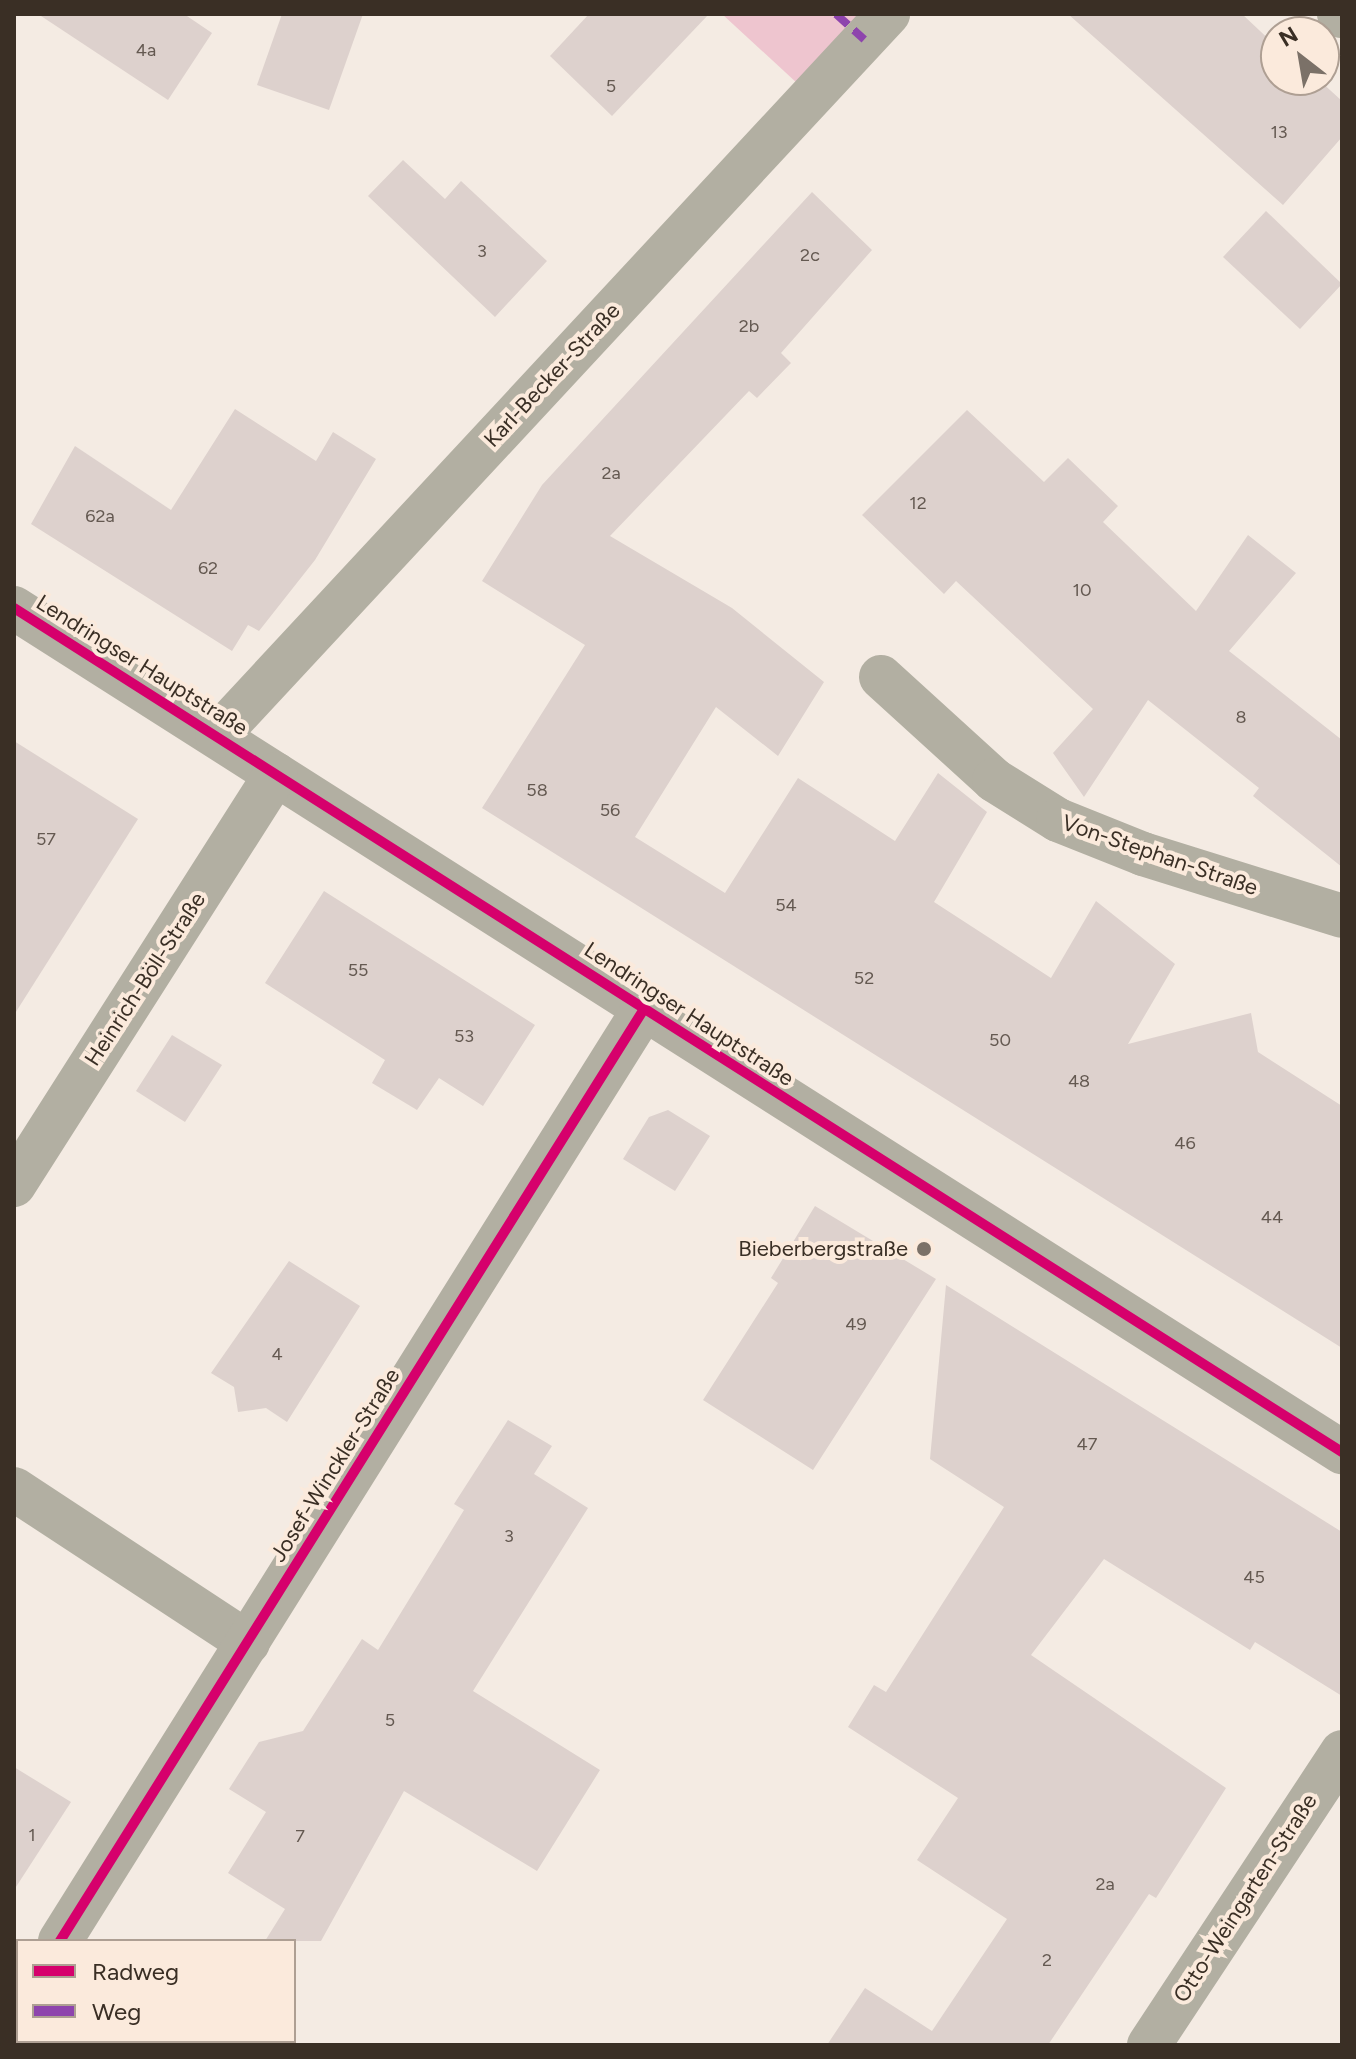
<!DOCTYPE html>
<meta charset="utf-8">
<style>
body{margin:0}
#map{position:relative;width:1356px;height:2059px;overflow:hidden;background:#f4ebe3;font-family:Figtree,sans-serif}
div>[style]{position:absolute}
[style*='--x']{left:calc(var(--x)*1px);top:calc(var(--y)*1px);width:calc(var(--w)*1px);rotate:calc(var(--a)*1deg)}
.green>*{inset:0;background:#eec5cf}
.building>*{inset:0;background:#ddd1cd}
.minor>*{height:44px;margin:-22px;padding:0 22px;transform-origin:22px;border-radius:22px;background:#b2afa2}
.quiet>*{height:8px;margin-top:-4px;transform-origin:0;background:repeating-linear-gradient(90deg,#8e44ad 0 16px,transparent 0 24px)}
.cycleway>*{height:10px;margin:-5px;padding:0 5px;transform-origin:5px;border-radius:5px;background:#d6006c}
.dots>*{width:22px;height:22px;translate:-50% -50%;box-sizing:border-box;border:4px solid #fbeadc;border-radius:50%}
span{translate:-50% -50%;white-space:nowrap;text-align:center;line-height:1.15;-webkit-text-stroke:8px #fbeadc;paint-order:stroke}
.number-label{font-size:18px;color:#645951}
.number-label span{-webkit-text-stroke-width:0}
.street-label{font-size:22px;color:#3a2f25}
.poi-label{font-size:22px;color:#3a2f25}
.right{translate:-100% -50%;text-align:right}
.frame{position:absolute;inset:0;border:16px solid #3a2f25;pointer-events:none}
.legend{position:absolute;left:16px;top:1939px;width:280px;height:104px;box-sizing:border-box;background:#fbeadc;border:2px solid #ae9f93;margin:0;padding:10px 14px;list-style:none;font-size:24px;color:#3a2f25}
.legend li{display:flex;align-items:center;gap:16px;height:40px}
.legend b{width:40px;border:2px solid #ae9f93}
.north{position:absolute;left:1260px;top:16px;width:80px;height:80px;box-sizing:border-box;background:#fbeadc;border:2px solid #ae9f93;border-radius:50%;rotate:329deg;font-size:22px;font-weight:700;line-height:32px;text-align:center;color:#3a2f25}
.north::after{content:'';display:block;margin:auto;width:28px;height:36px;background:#7b7168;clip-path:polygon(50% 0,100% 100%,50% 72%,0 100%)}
</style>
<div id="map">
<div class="green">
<div style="clip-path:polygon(722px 14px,888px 14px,811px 96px)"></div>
</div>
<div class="building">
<div style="clip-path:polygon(38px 14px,184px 14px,212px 33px,168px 100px)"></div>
<div style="clip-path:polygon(282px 14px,363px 14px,329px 110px,257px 85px)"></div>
<div style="clip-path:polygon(589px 14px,709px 14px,612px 116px,550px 56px)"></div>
<div style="clip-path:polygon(1068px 14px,1242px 14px,1276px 46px,1276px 80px,1319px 80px,1342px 101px,1342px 137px,1283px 205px)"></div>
<div style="clip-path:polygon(403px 160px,445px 199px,461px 181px,547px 261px,495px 317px,368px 196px)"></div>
<div style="clip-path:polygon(812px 192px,872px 250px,781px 353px,791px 363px,757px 398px,749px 391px,610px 536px,732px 608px,824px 682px,778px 756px,716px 707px,635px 837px,725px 893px,798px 778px,895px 841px,938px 773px,987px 812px,934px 902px,1051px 978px,1096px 901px,1175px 964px,1128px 1044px,1251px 1013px,1258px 1052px,1342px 1106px,1342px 1348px,482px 808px,585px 645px,482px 581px,542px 485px)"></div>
<div style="clip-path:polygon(1266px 211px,1342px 284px,1300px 329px,1223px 257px)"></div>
<div style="clip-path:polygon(235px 409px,316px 461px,333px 432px,376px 459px,315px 560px,259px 631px,248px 625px,232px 651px,31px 524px,75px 446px,171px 510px)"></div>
<div style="clip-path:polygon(967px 410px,1044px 482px,1068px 458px,1118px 506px,1103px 522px,1196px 611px,1248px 535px,1296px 573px,1229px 651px,1342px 740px,1342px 867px,1253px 796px,1259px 788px,1148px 700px,1084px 797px,1053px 753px,1093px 709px,956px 581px,944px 594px,862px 515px)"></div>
<div style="clip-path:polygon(14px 741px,138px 819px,14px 1015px)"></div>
<div style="clip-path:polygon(324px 891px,535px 1025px,483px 1106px,439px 1078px,417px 1110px,372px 1083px,385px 1060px,265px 983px)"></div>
<div style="clip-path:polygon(172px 1035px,222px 1065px,185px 1122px,136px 1091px)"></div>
<div style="clip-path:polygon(668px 1110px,710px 1136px,675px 1191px,623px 1159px,649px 1117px)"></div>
<div style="clip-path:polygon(815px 1206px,936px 1279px,813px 1470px,703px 1400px,778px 1283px,771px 1278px)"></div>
<div style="clip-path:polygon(289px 1261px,360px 1306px,287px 1422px,266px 1408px,238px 1412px,234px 1387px,211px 1373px)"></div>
<div style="clip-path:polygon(946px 1285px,1342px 1532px,1342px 1696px,1255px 1642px,1250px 1650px,1104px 1559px,1031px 1655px,1226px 1788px,1156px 1898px,1149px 1894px,1048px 2045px,827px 2045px,865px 1988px,932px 2031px,1007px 1919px,917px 1860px,958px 1798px,848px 1727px,874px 1685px,886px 1692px,1004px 1507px,930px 1459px)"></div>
<div style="clip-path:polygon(508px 1420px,552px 1446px,534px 1474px,588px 1508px,473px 1691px,600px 1770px,537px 1871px,404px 1791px,321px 1941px,265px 1941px,285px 1909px,228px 1873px,266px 1812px,229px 1789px,259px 1742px,303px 1731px,362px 1639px,378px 1650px,464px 1510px,454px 1504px)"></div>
<div style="clip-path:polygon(14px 1767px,71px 1802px,14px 1890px)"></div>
</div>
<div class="minor">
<div style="--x:1339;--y:14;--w:4;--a:34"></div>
<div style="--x:14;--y:608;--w:1574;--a:32.44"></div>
<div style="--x:881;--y:677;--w:153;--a:42.3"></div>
<div style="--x:994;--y:780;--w:75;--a:32"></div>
<div style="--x:1058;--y:820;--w:92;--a:21.8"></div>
<div style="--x:1143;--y:854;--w:208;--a:17.3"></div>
<div style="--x:217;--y:736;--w:986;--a:-47.1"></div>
<div style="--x:14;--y:1185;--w:487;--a:-57.5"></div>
<div style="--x:14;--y:1489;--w:280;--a:33.3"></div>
<div style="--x:60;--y:1941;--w:1100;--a:-57.93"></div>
<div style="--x:14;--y:2015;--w:8;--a:-60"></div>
<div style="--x:1149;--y:2045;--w:351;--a:-56.6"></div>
</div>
<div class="quiet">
<div style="--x:836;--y:14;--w:38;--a:42"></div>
</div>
<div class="cycleway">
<div style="--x:14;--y:608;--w:1574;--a:32.44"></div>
<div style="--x:60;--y:1941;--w:1100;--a:-57.93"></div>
</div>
<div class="dots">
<div style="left:924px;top:1249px;background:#7b7168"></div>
</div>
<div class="number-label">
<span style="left:146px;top:50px">4a</span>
<span style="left:611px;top:86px">5</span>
<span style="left:1279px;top:132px">13</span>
<span style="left:482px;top:251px">3</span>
<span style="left:810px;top:255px">2c</span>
<span style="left:749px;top:326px">2b</span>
<span style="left:611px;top:473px">2a</span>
<span style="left:918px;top:503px">12</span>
<span style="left:100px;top:516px">62a</span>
<span style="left:208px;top:568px">62</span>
<span style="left:1082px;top:590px">10</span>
<span style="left:1241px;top:717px">8</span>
<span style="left:537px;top:790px">58</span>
<span style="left:610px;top:810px">56</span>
<span style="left:46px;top:839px">57</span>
<span style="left:786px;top:905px">54</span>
<span style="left:358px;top:970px">55</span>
<span style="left:864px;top:978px">52</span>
<span style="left:464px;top:1036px">53</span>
<span style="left:1000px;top:1040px">50</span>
<span style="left:1079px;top:1081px">48</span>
<span style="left:1185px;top:1143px">46</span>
<span style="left:1272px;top:1217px">44</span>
<span style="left:856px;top:1324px">49</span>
<span style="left:277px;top:1354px">4</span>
<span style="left:1087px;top:1444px">47</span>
<span style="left:509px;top:1536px">3</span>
<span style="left:1254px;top:1577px">45</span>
<span style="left:390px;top:1720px">5</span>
<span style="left:32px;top:1835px">1</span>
<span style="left:300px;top:1836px">7</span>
<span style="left:1105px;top:1884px">2a</span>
<span style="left:1047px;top:1960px">2</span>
</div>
<div class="street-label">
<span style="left:552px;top:375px;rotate:-47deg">Karl-Becker-Straße</span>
<span style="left:142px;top:665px;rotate:32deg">Lendringser Hauptstraße</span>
<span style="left:1160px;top:855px;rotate:19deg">Von-Stephan-Straße</span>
<span style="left:145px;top:979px;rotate:-57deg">Heinrich-Böll-Straße</span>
<span style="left:689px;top:1014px;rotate:33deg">Lendringser Hauptstraße</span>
<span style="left:335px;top:1465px;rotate:-58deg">Josef-Winckler-Straße</span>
<span style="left:1245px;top:1898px;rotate:-57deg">Otto-Weingarten-Straße</span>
</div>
<div class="poi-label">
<span class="right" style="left:908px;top:1249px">Bieberbergstraße</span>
</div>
<div class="frame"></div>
<ul class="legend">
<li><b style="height:10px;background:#d6006c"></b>Radweg</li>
<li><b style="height:10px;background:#8e44ad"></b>Weg</li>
</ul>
<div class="north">N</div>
</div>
